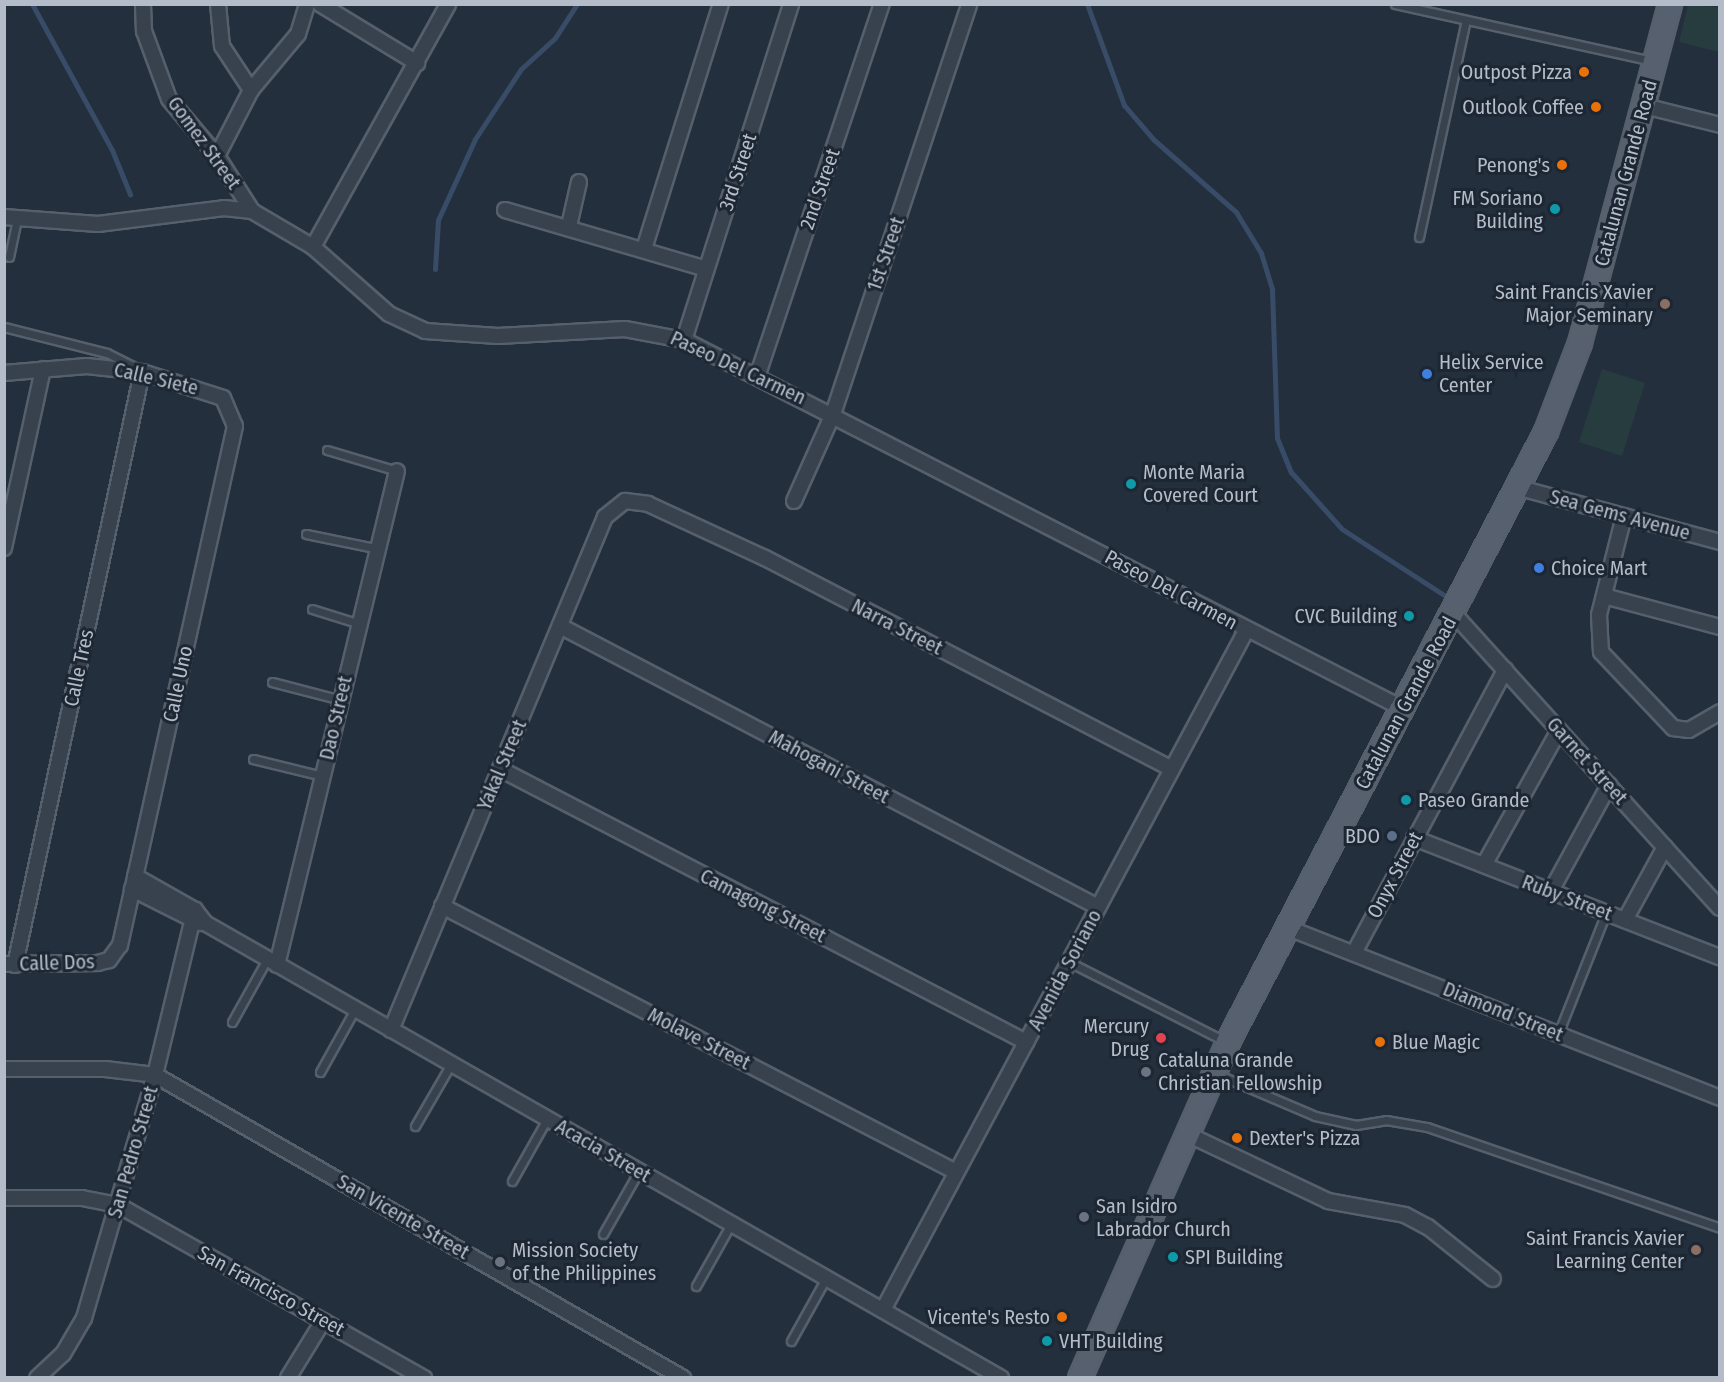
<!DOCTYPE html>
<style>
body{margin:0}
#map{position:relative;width:1724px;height:1382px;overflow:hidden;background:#242f3e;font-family:"Fira Sans Condensed",sans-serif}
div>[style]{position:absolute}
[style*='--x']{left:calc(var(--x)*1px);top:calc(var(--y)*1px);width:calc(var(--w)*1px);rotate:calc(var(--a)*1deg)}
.green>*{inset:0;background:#263c3f}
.stream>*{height:5px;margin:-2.5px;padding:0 2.5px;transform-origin:2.5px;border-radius:2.5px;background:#394c67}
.roads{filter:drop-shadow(2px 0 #565f6c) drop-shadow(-2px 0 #565f6c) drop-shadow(0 2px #565f6c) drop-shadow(0 -2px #565f6c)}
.lane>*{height:7px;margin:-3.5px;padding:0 3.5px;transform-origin:3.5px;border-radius:3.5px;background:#38414e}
.street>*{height:14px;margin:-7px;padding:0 7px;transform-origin:7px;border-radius:7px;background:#38414e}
.primary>*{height:22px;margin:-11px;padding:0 11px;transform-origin:11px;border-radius:11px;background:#56606e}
.dots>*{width:16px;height:16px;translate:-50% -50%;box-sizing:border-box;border:3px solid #1d2633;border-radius:50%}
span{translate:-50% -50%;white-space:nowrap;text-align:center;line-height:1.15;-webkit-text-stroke:6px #1d2633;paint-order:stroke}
.poi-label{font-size:20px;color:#b4bcc9}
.right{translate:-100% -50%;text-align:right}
.left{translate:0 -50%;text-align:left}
.street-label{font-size:20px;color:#b4bcc9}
.frame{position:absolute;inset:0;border:6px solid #b4bcc9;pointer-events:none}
</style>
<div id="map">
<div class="green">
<div style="clip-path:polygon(1688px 5px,1719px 7px,1719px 52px,1679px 42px)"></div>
<div style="clip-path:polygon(1602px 369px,1645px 383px,1622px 456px,1579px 442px)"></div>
</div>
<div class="stream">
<div style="--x:32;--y:4;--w:166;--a:61.3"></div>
<div style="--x:112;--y:150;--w:48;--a:67.8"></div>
<div style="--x:1087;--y:4;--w:108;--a:69.9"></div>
<div style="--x:1124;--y:105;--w:45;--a:49.5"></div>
<div style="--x:1153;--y:139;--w:111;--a:41.3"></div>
<div style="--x:1236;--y:212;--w:48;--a:58.6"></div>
<div style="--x:1261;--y:253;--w:38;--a:73"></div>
<div style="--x:1272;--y:289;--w:149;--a:88.1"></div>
<div style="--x:1277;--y:438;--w:37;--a:68"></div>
<div style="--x:1291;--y:472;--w:76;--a:48.2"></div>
<div style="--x:1342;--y:529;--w:121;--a:32.9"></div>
<div style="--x:435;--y:269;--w:49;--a:-86.5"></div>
<div style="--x:438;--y:220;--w:89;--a:-65.4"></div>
<div style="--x:475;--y:139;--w:84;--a:-56.7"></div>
<div style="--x:521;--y:69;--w:46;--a:-42.4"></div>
<div style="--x:555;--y:38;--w:40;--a:-57.1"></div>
</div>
<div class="roads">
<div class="lane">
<div style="--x:1395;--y:4;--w:263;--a:12.5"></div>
<div style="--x:1419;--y:237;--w:222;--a:-77.8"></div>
<div style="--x:9;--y:257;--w:40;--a:-78"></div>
<div style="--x:4;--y:327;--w:106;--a:14.2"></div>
<div style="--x:107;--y:353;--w:33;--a:27"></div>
<div style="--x:327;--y:450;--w:73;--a:16.7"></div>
<div style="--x:306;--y:534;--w:70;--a:11.5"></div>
<div style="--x:312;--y:609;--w:47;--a:17.3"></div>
<div style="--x:272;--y:682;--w:71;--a:14.6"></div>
<div style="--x:253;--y:759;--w:72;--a:13.7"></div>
<div style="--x:1069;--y:962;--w:175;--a:26.9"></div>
<div style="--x:232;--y:1022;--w:72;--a:-60.9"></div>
<div style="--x:1558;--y:1034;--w:130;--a:-68.4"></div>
<div style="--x:320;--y:1072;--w:72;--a:-60.9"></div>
<div style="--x:1219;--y:1075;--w:104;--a:23.1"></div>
<div style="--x:1315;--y:1116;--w:42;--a:12.4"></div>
<div style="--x:1356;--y:1125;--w:30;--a:-9"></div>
<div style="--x:1386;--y:1120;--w:42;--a:9.7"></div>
<div style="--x:1427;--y:1127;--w:310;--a:19"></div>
<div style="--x:415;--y:1126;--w:72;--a:-59.9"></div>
<div style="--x:512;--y:1181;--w:71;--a:-60.6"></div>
<div style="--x:603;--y:1234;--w:73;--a:-60.3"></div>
<div style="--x:696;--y:1286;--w:71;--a:-60.6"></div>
<div style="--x:791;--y:1341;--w:72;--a:-60.9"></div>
</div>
<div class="street">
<div style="--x:143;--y:4;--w:27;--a:88"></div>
<div style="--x:144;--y:31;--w:72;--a:69.8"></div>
<div style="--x:169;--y:99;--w:75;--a:49.9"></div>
<div style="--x:217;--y:156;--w:65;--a:57.5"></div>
<div style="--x:218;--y:4;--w:42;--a:84.6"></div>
<div style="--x:222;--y:46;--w:53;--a:56.6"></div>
<div style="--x:320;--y:4;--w:114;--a:31.3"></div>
<div style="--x:1644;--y:106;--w:78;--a:14"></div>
<div style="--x:217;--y:156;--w:74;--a:-62.7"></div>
<div style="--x:251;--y:90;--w:73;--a:-50"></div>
<div style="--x:298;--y:34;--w:31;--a:-73"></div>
<div style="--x:505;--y:210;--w:210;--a:16.3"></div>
<div style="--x:4;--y:217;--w:94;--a:4.3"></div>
<div style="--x:98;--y:224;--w:127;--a:-7.2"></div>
<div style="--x:224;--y:208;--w:28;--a:6"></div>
<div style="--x:252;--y:211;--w:71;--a:30.5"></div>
<div style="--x:313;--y:247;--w:101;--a:41.4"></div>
<div style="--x:389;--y:314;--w:40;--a:25"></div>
<div style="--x:425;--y:331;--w:73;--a:3.9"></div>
<div style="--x:498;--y:336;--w:127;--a:-3.2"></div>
<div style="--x:625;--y:329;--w:60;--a:10.6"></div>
<div style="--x:684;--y:340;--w:809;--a:27.14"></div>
<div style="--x:569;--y:226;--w:45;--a:-77.2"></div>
<div style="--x:313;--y:247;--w:278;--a:-60.9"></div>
<div style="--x:644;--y:249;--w:257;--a:-72.6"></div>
<div style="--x:684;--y:340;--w:353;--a:-72.3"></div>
<div style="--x:4;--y:373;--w:83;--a:-4.8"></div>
<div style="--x:87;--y:366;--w:55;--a:6.2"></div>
<div style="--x:142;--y:372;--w:85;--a:17.8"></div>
<div style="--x:223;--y:398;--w:30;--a:67"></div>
<div style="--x:235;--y:426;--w:532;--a:102.49"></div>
<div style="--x:120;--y:945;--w:19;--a:126"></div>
<div style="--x:109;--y:960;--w:11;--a:165"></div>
<div style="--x:98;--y:963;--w:94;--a:179.4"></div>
<div style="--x:758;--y:374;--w:390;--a:-71.5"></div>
<div style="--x:1520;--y:488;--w:207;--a:15.1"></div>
<div style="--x:794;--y:501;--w:95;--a:-65.9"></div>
<div style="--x:833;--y:414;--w:432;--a:-71.6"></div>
<div style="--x:1624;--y:516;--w:102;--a:104.2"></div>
<div style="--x:1599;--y:615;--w:37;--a:87"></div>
<div style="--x:1601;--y:652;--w:105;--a:46.5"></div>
<div style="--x:1673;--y:728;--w:16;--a:7"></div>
<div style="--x:1689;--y:730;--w:36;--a:-30"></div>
<div style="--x:4;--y:548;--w:183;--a:-77.7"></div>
<div style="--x:1604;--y:596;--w:120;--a:15"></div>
<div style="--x:1454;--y:614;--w:396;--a:47.9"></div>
<div style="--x:560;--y:626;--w:607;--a:27.58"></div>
<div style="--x:500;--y:769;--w:593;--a:27.43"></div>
<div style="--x:1414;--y:838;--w:328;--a:21.3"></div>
<div style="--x:1484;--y:865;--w:154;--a:-60.9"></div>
<div style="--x:135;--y:876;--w:69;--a:29.5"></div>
<div style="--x:195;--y:910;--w:16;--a:52"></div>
<div style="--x:205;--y:923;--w:917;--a:29.75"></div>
<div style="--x:132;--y:889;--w:76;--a:26.6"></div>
<div style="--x:1551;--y:891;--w:121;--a:-61.3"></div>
<div style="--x:442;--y:906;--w:579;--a:27.36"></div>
<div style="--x:1625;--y:920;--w:83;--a:-61.3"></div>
<div style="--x:1286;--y:927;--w:466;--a:21.5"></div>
<div style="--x:1354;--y:953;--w:321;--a:-61.9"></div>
<div style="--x:15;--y:965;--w:606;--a:-77.91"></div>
<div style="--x:277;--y:965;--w:508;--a:-76.35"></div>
<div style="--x:391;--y:1030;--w:556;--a:-67.36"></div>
<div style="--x:605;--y:517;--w:26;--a:-39"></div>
<div style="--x:625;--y:501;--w:23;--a:7"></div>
<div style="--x:648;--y:504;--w:129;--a:24.8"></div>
<div style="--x:765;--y:558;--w:458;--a:27.4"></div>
<div style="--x:4;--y:1069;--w:101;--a:0"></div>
<div style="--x:105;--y:1069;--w:50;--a:6.8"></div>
<div style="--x:155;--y:1075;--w:609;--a:29.85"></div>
<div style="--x:1185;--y:1133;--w:158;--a:25.4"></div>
<div style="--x:1328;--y:1201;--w:78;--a:10.3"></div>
<div style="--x:1405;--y:1215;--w:26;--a:28"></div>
<div style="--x:1428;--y:1227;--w:83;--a:38.7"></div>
<div style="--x:4;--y:1198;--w:78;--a:0"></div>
<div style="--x:82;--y:1198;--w:37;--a:11"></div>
<div style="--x:118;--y:1205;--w:352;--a:29.5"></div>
<div style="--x:883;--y:1310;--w:772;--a:-61.88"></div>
<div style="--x:37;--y:1378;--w:35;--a:-43"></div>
<div style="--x:63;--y:1354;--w:42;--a:-59.7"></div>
<div style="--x:84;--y:1318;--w:253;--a:-73.7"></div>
<div style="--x:155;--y:1075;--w:170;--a:-76.4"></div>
<div style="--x:288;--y:1378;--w:67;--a:-58.4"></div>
</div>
<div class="primary">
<div style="--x:1080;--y:1378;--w:367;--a:-66.2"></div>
<div style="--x:1228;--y:1042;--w:688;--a:-62.47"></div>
<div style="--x:1546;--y:432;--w:95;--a:-69.1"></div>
<div style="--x:1580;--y:343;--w:351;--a:-75.1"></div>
</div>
</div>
<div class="dots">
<div style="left:1584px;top:72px;background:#e8710a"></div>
<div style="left:1596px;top:107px;background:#e8710a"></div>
<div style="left:1562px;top:165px;background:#e8710a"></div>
<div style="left:1555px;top:209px;background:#0f9aa8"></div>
<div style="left:1665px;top:304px;background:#8d6e63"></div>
<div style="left:1427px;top:374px;background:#3f7fe0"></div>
<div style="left:1131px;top:484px;background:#0f9aa8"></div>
<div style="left:1539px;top:568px;background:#3f7fe0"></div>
<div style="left:1409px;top:616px;background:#0f9aa8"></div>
<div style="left:1406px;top:800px;background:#0f9aa8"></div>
<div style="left:1392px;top:836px;background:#5c6f8a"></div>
<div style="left:1161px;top:1038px;background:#e0444e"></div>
<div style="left:1380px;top:1042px;background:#e8710a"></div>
<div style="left:1146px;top:1072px;background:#6b7280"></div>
<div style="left:1237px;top:1138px;background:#e8710a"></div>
<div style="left:1084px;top:1217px;background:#6b7280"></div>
<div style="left:1696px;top:1250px;background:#8d6e63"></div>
<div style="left:1173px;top:1257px;background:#0f9aa8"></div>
<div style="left:500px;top:1262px;background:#6b7280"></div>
<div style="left:1062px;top:1317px;background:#e8710a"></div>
<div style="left:1047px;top:1341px;background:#0f9aa8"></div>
</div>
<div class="poi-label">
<span class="right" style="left:1572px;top:72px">Outpost Pizza</span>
<span class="right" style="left:1584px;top:107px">Outlook Coffee</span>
<span class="right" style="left:1550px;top:165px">Penong's</span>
<span class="right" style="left:1543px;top:210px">FM Soriano<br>Building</span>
<span class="right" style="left:1653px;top:304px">Saint Francis Xavier<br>Major Seminary</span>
<span class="left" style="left:1439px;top:374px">Helix Service<br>Center</span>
<span class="left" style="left:1143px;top:484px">Monte Maria<br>Covered Court</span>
<span class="left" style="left:1551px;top:568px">Choice Mart</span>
<span class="right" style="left:1397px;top:616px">CVC Building</span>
<span class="left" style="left:1418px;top:800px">Paseo Grande</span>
<span class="right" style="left:1380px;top:836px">BDO</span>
<span class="right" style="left:1149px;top:1038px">Mercury<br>Drug</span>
<span class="left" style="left:1392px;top:1042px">Blue Magic</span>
<span class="left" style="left:1158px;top:1072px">Cataluna Grande<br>Christian Fellowship</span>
<span class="left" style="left:1249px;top:1138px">Dexter's Pizza</span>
<span class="left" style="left:1096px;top:1218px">San Isidro<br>Labrador Church</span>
<span class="right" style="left:1684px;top:1250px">Saint Francis Xavier<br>Learning Center</span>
<span class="left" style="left:512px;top:1262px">Mission Society<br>of the Philippines</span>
<span class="left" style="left:1185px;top:1257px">SPI Building</span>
<span class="right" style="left:1050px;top:1317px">Vicente's Resto</span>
<span class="left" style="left:1059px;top:1341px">VHT Building</span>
</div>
<div class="street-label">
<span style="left:204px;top:143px;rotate:54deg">Gomez Street</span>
<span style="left:738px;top:172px;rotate:-72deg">3rd Street</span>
<span style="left:1626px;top:173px;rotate:-75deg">Catalunan Grande Road</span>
<span style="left:820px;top:189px;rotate:-71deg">2nd Street</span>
<span style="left:886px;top:254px;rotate:-71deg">1st Street</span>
<span style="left:738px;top:368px;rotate:25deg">Paseo Del Carmen</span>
<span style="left:156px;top:379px;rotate:13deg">Calle Siete</span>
<span style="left:1620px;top:515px;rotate:15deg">Sea Gems Avenue</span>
<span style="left:1171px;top:590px;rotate:28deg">Paseo Del Carmen</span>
<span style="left:897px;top:627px;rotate:27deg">Narra Street</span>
<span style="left:79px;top:668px;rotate:-78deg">Calle Tres</span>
<span style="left:178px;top:684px;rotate:-78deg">Calle Uno</span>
<span style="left:1406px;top:703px;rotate:-62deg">Catalunan Grande Road</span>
<span style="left:336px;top:718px;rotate:-77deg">Dao Street</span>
<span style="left:1587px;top:761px;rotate:48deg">Garnet Street</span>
<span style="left:502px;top:765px;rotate:-67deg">Yakal Street</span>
<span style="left:829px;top:767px;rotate:28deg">Mahogani Street</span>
<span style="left:1395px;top:875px;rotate:-62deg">Onyx Street</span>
<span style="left:1567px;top:898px;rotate:21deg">Ruby Street</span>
<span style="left:763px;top:906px;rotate:27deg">Camagong Street</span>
<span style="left:57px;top:963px;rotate:-2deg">Calle Dos</span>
<span style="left:1065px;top:970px;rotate:-62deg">Avenida Soriano</span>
<span style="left:1503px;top:1012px;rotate:22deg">Diamond Street</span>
<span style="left:699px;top:1039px;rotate:27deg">Molave Street</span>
<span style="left:603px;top:1151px;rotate:30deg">Acacia Street</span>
<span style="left:133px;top:1152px;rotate:-74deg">San Pedro Street</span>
<span style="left:403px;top:1217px;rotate:30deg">San Vicente Street</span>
<span style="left:271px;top:1291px;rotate:29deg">San Francisco Street</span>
</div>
<div class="frame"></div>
</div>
